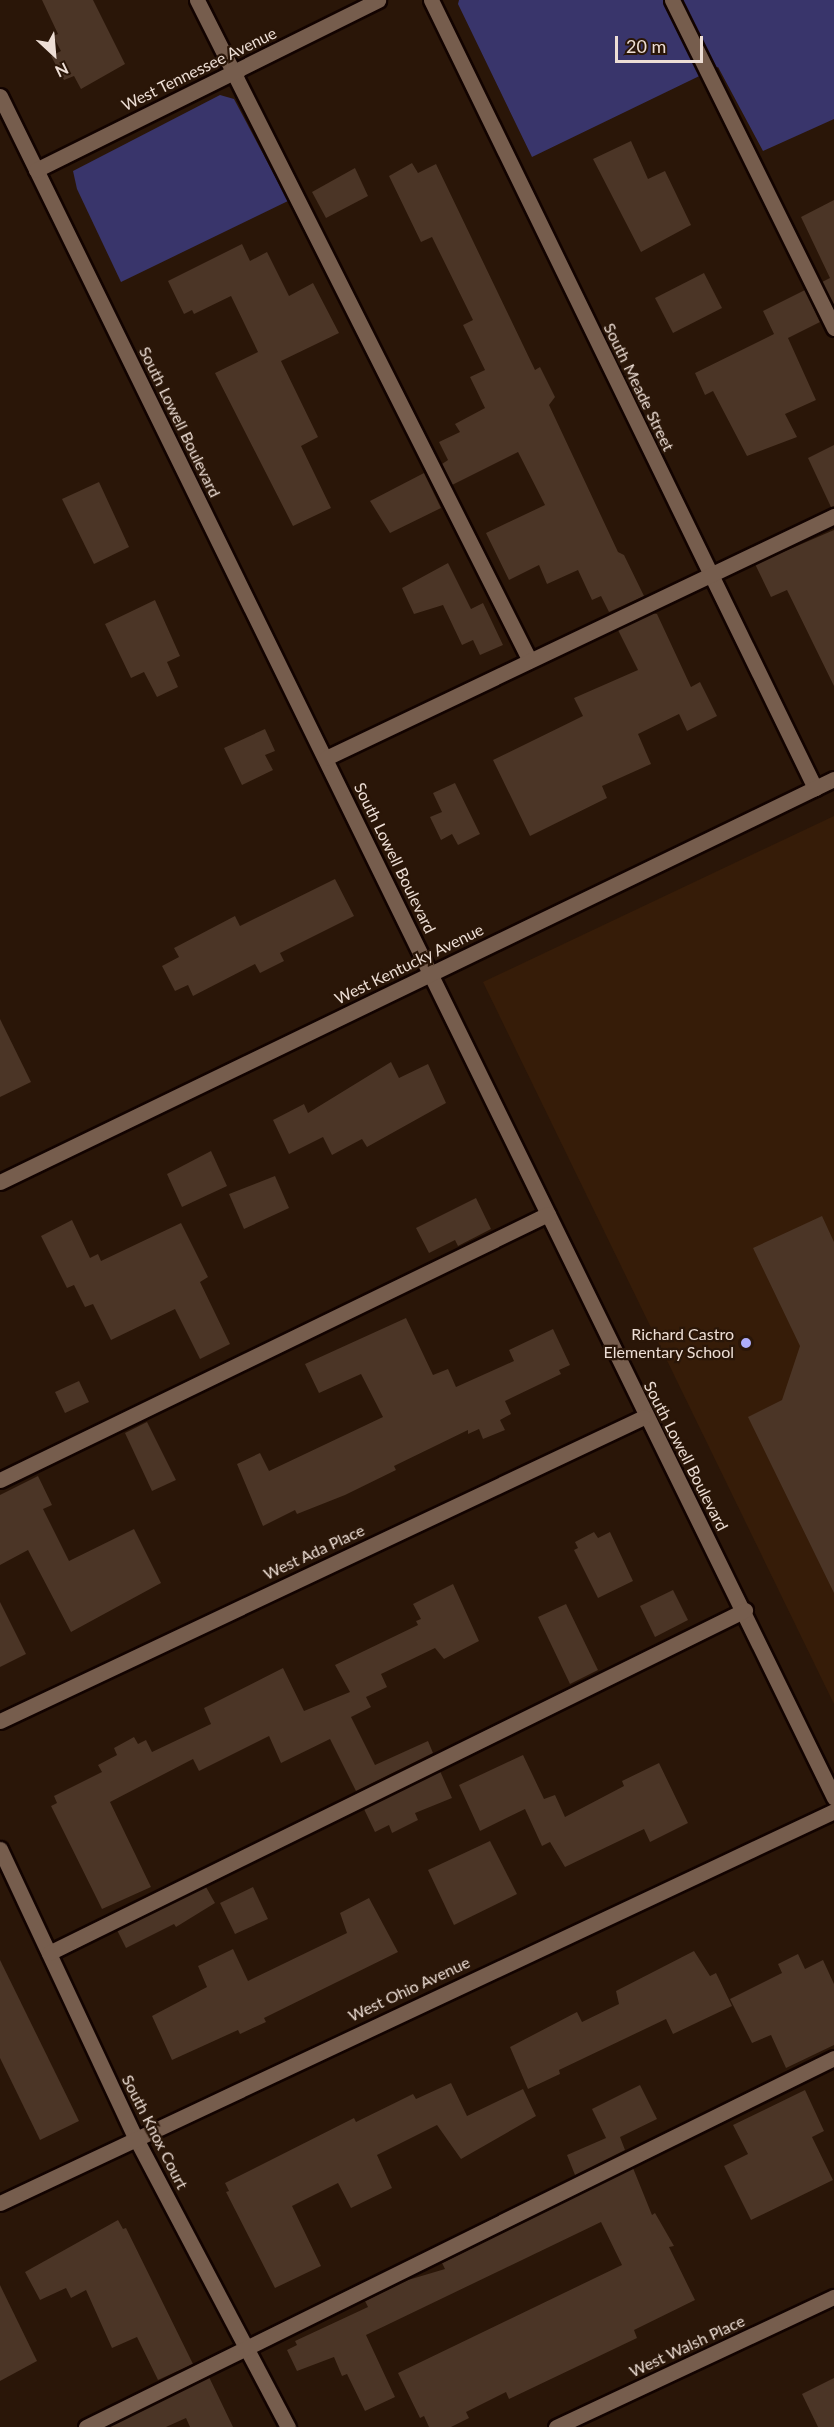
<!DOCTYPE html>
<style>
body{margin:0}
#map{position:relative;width:834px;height:2427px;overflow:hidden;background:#2a1608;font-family:Lato,sans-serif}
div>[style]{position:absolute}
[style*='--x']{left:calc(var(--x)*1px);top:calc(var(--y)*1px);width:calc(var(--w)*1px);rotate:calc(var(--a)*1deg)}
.built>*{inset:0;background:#361c08}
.green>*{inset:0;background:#39356b}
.building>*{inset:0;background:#4b3526}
.roads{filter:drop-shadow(2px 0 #120300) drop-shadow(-2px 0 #120300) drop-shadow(0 2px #120300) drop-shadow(0 -2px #120300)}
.minor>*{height:15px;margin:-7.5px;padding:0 7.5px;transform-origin:7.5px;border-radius:7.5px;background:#765d4d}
.dots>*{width:16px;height:16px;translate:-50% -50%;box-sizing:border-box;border:3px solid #2a1608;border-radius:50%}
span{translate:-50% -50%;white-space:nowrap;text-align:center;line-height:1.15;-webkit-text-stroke:4.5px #2a1608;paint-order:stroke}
.street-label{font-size:16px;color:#edded5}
.poi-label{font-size:16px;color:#edded5}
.right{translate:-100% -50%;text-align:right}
.north{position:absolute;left:24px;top:24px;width:60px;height:60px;-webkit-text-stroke:4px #2a1608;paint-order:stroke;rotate:154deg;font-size:16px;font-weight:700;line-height:24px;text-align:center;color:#edded5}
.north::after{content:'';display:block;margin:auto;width:21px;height:27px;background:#edded5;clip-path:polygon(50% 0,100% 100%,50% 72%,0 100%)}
.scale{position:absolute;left:615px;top:36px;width:88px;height:27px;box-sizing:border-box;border:3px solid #edded5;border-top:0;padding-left:8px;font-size:18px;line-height:21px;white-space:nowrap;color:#edded5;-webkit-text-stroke:4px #2a1608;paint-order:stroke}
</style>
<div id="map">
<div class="built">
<div style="clip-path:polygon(834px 816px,834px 1704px,483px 982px)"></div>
</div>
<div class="green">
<div style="clip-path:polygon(459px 0,834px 0,834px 119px,763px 151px,718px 67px,532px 157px,458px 4px)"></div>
<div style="clip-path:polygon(220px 95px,234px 99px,288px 201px,121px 282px,77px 189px,73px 171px)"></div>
</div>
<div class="building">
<div style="clip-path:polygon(42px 0,93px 0,125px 64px,81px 89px,74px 76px,64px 80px,51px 56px,61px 51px,53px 36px,58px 34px)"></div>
<div style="clip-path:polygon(631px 141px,648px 179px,665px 171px,691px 225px,641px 252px,593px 159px)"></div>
<div style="clip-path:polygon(412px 163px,418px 173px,436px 164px,535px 370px,540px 367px,555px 397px,549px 405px,618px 552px,624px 555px,644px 596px,609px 612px,601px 596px,592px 600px,578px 570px,547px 584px,539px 565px,509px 580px,486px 533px,545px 505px,518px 452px,452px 485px,442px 464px,448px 460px,439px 442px,460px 432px,455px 424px,485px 408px,470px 377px,485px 370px,463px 325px,473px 320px,432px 237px,421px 242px,389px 176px)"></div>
<div style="clip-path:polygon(355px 168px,368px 196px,326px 218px,312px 192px)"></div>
<div style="clip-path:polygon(834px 200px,834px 306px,822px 282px,830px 278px,801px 217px)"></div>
<div style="clip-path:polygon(242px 244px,250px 261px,267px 252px,289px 296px,313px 283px,339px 333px,281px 361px,318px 437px,301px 446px,331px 508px,293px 526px,215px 373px,258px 352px,231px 296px,194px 314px,192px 310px,184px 314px,168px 281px)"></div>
<div style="clip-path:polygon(704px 273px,722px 308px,673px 333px,655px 298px)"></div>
<div style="clip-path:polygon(805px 290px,820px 322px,788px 338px,816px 400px,785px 414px,797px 437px,747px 456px,713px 391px,705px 395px,695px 373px,774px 334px,763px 311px)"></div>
<div style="clip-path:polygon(834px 445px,834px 506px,831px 507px,808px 458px)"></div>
<div style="clip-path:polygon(424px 473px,441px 508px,390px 533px,370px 501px)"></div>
<div style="clip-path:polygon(99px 482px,129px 547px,94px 564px,62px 499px)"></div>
<div style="clip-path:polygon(834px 530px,834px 686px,787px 590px,771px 597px,755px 564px)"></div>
<div style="clip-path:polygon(448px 563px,471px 609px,483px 603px,503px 645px,480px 655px,473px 640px,462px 645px,443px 605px,414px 614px,402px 588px)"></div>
<div style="clip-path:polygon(155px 600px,180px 656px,167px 662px,178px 687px,157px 697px,144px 672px,131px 678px,105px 624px)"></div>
<div style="clip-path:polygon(652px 613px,657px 614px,691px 687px,700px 682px,717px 716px,687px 731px,679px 714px,638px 734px,651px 764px,602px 786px,607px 798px,530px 836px,493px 760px,583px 716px,574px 698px,638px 670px,618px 630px)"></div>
<div style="clip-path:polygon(265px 729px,275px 751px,265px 755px,273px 770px,242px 785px,224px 748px)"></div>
<div style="clip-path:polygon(455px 783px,480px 834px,458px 845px,452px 834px,441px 840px,430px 817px,442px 812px,433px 793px)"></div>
<div style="clip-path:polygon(335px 879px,354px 916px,280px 953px,284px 961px,260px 973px,255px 964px,193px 996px,188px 985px,175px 991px,162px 966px,179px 957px,174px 948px,235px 916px,240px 926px)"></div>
<div style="clip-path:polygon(0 1019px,31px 1082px,0 1097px)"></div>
<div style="clip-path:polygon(391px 1062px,399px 1078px,428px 1064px,446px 1103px,367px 1147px,362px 1139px,332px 1155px,323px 1137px,289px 1154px,273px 1120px,304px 1104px,308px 1113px)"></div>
<div style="clip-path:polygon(211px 1151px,227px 1186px,182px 1207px,167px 1174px)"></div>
<div style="clip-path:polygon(275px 1176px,289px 1208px,244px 1229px,229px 1194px)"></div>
<div style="clip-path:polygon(476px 1198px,491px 1229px,458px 1246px,455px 1240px,429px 1253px,416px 1228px)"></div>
<div style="clip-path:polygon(822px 1216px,834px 1242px,834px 1593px,748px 1417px,782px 1400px,800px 1346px,753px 1248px)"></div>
<div style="clip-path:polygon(72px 1220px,90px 1258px,98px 1254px,101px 1261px,181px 1223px,208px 1277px,200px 1282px,230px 1344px,200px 1359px,175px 1309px,111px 1340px,93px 1304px,85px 1307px,74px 1285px,67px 1288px,41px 1236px)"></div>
<div style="clip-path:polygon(406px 1318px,433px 1375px,448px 1369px,456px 1387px,514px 1361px,509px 1350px,553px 1329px,570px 1365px,559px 1370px,561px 1374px,505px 1401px,511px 1414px,500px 1420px,505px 1430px,483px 1439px,479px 1429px,468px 1434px,468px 1430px,394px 1466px,396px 1470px,345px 1495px,297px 1514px,295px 1510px,263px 1526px,237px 1464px,260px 1453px,269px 1471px,383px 1417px,361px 1374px,319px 1393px,305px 1364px)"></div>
<div style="clip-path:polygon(79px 1381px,89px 1402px,65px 1413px,55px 1392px)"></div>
<div style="clip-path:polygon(147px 1422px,176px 1480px,152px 1491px,125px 1433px)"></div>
<div style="clip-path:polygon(38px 1476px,52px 1505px,43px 1509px,69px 1561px,134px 1529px,161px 1583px,71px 1632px,28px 1550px,0 1565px,0 1495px)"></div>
<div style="clip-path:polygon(594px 1532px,598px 1538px,610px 1532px,633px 1581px,598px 1598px,574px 1550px,578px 1548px,575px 1542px)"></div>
<div style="clip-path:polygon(453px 1584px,479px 1641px,444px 1659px,435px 1648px,381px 1674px,387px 1687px,366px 1697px,371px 1707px,351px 1717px,375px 1765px,428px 1741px,433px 1753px,356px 1791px,330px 1739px,281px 1763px,269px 1736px,199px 1771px,193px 1759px,110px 1802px,151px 1887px,102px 1909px,51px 1806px,57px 1803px,54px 1796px,102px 1772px,98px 1765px,117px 1755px,114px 1748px,134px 1737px,138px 1744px,146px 1740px,152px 1752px,211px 1724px,204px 1708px,283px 1668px,304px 1711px,350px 1692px,335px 1665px,418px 1625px,416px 1621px,421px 1619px,413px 1604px)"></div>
<div style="clip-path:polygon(673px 1590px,688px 1620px,655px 1637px,640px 1606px)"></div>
<div style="clip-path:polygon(0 1602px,26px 1654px,0 1667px)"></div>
<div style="clip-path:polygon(566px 1604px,598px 1670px,570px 1684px,538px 1617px)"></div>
<div style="clip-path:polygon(523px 1755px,544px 1799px,555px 1795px,565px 1817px,624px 1786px,622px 1781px,659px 1763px,688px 1823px,650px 1842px,644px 1829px,565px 1867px,550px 1842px,542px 1846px,525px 1809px,480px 1831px,459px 1785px)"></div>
<div style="clip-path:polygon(440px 1771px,452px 1798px,415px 1813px,418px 1820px,392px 1833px,389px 1825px,375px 1832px,364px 1809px)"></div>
<div style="clip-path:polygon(490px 1841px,517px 1894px,454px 1925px,428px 1870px)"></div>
<div style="clip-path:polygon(206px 1887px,215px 1903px,176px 1927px,174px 1924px,126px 1948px,117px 1930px)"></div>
<div style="clip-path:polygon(253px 1887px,268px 1919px,235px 1934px,220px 1903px)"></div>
<div style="clip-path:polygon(369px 1898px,398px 1952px,264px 2018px,266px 2022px,240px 2034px,238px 2030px,172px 2060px,152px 2016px,207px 1987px,198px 1966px,233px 1949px,248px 1981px,347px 1933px,340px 1913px)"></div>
<div style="clip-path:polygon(694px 1951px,710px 1976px,716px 1973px,732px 2006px,673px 2034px,666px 2019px,559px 2070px,560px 2074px,528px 2089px,510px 2047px,577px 2012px,582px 2022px,619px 2004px,616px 1991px)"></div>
<div style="clip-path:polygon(798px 1954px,805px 1969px,823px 1960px,834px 1984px,834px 2045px,786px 2068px,771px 2035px,752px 2043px,730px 1999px,782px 1973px,778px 1964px)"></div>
<div style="clip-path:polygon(0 1960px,79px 2121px,40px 2140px,0 2058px)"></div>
<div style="clip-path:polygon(451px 2083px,467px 2116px,523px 2089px,536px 2116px,461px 2159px,437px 2125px,377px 2155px,392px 2188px,351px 2208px,338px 2183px,292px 2206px,321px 2266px,275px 2288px,226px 2192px,229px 2191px,225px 2183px,354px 2118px,356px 2122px,413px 2094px,416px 2099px)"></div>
<div style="clip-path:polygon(640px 2085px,657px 2119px,620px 2137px,625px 2150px,575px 2175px,567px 2155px,606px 2138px,592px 2109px)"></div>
<div style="clip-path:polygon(805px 2090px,824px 2131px,812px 2137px,833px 2180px,751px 2220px,724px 2166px,748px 2154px,733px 2125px)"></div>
<div style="clip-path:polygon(633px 2168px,652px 2215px,655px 2213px,674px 2246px,669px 2247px,695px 2300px,634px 2330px,637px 2338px,509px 2399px,506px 2392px,466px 2412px,469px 2418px,451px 2427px,429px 2427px,424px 2416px,420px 2418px,398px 2373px,622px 2265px,601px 2222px,366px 2335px,395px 2397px,365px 2411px,347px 2374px,342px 2376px,334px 2357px,297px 2371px,287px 2350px,297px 2345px,295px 2341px,368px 2307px,365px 2301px,408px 2280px,445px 2269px,442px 2263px)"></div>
<div style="clip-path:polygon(118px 2220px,123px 2229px,126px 2228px,193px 2364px,158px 2380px,137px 2337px,112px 2348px,86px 2290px,71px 2298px,66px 2288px,40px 2300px,25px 2272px)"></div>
<div style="clip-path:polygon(0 2285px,37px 2361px,0 2381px)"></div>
<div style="clip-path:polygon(209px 2377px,233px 2427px,190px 2427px,186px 2418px,166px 2427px,108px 2427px)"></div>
<div style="clip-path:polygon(834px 2378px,834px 2427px,818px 2427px,802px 2394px)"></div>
</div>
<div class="roads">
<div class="minor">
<div style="--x:197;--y:0;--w:738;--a:63.26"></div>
<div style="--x:431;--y:0;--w:877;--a:64.02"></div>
<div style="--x:672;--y:0;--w:366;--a:63.7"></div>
<div style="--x:0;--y:96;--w:1895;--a:63.89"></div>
<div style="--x:36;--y:170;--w:382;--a:-26.4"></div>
<div style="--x:326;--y:758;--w:563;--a:-25.47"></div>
<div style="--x:0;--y:1182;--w:926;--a:-25.79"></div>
<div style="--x:0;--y:1480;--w:609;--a:-25.89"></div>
<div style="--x:0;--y:1721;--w:712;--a:-25.27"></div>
<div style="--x:0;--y:1849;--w:318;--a:64.9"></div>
<div style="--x:135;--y:2137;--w:328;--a:62.2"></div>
<div style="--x:49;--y:1953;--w:776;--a:-26.23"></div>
<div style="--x:0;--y:2203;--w:922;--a:-25.17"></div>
<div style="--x:86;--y:2427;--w:834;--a:-26.26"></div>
<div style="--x:556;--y:2427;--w:307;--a:-25.1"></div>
</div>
</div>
<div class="dots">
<div style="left:746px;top:1343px;background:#afaefa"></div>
</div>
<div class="street-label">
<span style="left:199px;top:69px;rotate:-26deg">West Tennessee Avenue</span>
<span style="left:639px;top:387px;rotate:64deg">South Meade Street</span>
<span style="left:180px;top:422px;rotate:64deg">South Lowell Boulevard</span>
<span style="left:395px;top:858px;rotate:64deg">South Lowell Boulevard</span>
<span style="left:409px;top:964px;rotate:-26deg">West Kentucky Avenue</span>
<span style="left:686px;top:1456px;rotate:63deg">South Lowell Boulevard</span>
<span style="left:314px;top:1552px;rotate:-25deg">West Ada Place</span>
<span style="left:409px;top:1989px;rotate:-25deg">West Ohio Avenue</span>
<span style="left:155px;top:2132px;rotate:63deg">South Knox Court</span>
<span style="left:687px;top:2346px;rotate:-25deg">West Walsh Place</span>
</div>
<div class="poi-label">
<span class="right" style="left:734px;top:1343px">Richard Castro<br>Elementary School</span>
</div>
<div class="north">N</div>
<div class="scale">20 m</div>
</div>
